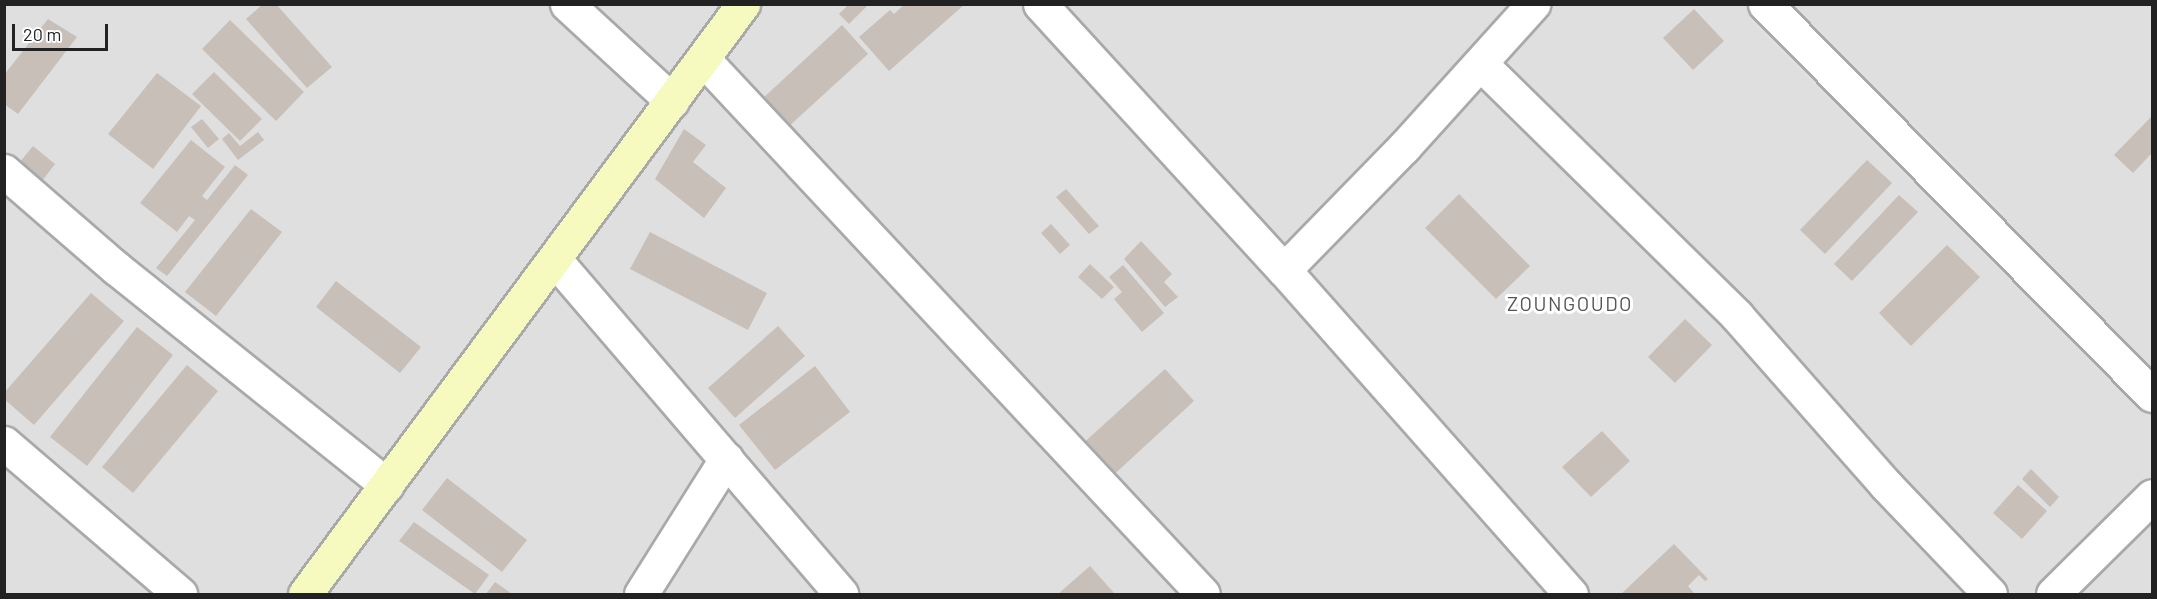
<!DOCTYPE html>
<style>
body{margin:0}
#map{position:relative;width:2157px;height:599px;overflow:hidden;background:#f2efe9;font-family:Barlow,sans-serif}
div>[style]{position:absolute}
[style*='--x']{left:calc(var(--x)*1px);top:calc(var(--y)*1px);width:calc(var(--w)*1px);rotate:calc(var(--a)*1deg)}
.residential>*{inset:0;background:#e0dfdf}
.building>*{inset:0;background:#c7bfb8}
.roads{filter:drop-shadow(2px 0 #a9a9a9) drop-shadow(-2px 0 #a9a9a9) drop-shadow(0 2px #a9a9a9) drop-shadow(0 -2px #a9a9a9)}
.street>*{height:33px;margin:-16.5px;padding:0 16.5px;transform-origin:16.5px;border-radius:16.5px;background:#fff}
.secondary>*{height:33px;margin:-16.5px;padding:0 16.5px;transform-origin:16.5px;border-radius:16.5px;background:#f7fabf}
span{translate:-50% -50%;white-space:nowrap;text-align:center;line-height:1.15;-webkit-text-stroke:6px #fff;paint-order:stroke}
.neighbourhood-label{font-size:20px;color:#555;letter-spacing:1.5px}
.frame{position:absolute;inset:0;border:6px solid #222;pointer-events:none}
.scale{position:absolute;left:12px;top:24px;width:96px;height:27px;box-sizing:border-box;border:3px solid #222;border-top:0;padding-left:8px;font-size:18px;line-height:21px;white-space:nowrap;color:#222;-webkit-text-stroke:4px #fff;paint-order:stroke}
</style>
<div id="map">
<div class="residential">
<div style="clip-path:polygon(5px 5px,2152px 5px,2152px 594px,5px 594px)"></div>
</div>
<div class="building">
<div style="clip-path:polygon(263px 4px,276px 4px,332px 67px,307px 88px,246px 19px)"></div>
<div style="clip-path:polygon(849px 4px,869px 4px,849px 24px,839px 14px)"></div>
<div style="clip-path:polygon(905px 4px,965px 4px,889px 71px,859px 37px,890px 10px,894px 14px)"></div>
<div style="clip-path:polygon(1694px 9px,1724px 41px,1693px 70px,1663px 38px)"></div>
<div style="clip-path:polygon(48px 19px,77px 37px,18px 114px,4px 104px,4px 75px)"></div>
<div style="clip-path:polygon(230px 20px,304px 92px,276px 121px,202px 49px)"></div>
<div style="clip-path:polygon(842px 25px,868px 54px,787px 128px,761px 100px)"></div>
<div style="clip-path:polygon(214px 72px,262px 119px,240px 141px,192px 94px)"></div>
<div style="clip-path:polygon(157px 73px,201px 106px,153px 169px,108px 134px)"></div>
<div style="clip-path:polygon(2152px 116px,2152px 153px,2133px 173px,2114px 155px)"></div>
<div style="clip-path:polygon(202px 119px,219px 139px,208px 148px,191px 127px)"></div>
<div style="clip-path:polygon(684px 129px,706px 145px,693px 162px,726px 188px,704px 218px,655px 179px)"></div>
<div style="clip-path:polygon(258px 132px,264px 140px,238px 160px,222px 139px,229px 133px,240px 146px)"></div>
<div style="clip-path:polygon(191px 140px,225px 167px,202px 196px,207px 200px,235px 165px,248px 175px,167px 276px,156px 268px,195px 220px,189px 216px,177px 232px,140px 203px)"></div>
<div style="clip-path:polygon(33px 146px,55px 164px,42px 181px,19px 163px)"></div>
<div style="clip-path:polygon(1867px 160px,1892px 183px,1825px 254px,1800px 230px)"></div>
<div style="clip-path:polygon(1066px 189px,1099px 226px,1089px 234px,1056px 197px)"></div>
<div style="clip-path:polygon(1459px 194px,1530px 266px,1496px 299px,1425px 228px)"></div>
<div style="clip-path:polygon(1899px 195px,1918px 212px,1852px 281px,1834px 264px)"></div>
<div style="clip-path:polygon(251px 209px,282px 232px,216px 316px,185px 292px)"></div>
<div style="clip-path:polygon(1051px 224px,1070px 245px,1060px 254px,1041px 233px)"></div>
<div style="clip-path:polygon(650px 232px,767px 293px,748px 330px,630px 269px)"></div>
<div style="clip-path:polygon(1141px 241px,1172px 274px,1164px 282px,1178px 297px,1165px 307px,1124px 259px)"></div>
<div style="clip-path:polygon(1947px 245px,1980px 277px,1911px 346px,1879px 313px)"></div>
<div style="clip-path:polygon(1090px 264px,1114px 287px,1102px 299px,1078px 277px)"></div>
<div style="clip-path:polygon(1123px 265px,1164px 313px,1142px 332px,1114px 299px,1122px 292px,1109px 277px)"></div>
<div style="clip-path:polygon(336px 281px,421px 347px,400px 373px,316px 307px)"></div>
<div style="clip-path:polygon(91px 293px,124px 321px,34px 425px,4px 399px,4px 393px)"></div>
<div style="clip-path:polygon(1685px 319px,1712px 345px,1675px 383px,1648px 357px)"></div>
<div style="clip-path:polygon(778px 326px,805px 356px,735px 418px,708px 388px)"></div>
<div style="clip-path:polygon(137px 327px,173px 355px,87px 466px,50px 437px)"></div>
<div style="clip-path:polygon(187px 365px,218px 391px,133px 493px,102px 467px)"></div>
<div style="clip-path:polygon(815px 366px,850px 412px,775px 470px,739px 425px)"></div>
<div style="clip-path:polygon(1165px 369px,1194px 401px,1109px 479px,1079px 447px)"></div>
<div style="clip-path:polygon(1602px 431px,1630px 461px,1591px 497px,1562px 467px)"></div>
<div style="clip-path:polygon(2031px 469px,2059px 497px,2050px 507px,2022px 479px)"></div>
<div style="clip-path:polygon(447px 478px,527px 540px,502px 572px,422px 510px)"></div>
<div style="clip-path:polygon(2018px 485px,2047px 511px,2022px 539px,1993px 513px)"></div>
<div style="clip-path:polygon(414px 522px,489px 575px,475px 594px,399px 541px)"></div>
<div style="clip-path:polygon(1674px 544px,1708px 579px,1705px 581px,1699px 575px,1688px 586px,1694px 593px,1621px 594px)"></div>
<div style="clip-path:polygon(1090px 566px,1115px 594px,1058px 594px)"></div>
<div style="clip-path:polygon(495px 582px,512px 594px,486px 594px)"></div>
</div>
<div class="roads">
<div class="street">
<div style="--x:567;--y:4;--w:143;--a:42.7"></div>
<div style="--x:1040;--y:4;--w:361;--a:47.5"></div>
<div style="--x:1284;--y:270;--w:433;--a:48.5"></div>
<div style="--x:1765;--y:4;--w:550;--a:45.29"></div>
<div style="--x:703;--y:59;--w:732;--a:46.94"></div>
<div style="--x:1481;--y:64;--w:359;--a:44.5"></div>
<div style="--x:1737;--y:316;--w:224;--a:48.6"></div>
<div style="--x:1885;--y:484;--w:152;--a:46.3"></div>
<div style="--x:4;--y:171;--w:148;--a:40.9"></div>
<div style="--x:116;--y:268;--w:347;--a:38.7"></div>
<div style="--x:555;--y:260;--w:440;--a:49.4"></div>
<div style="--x:1284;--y:270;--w:172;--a:-45.7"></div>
<div style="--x:1404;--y:147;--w:193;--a:-47.9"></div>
<div style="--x:4;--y:443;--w:232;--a:40.6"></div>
<div style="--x:641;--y:594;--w:160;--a:-57.8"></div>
<div style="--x:2053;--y:594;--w:139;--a:-44.7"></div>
</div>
<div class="secondary">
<div style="--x:305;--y:594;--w:735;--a:-53.41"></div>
</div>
</div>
<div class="neighbourhood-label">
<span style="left:1570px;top:303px">ZOUNGOUDO</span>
</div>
<div class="frame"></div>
<div class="scale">20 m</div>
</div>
